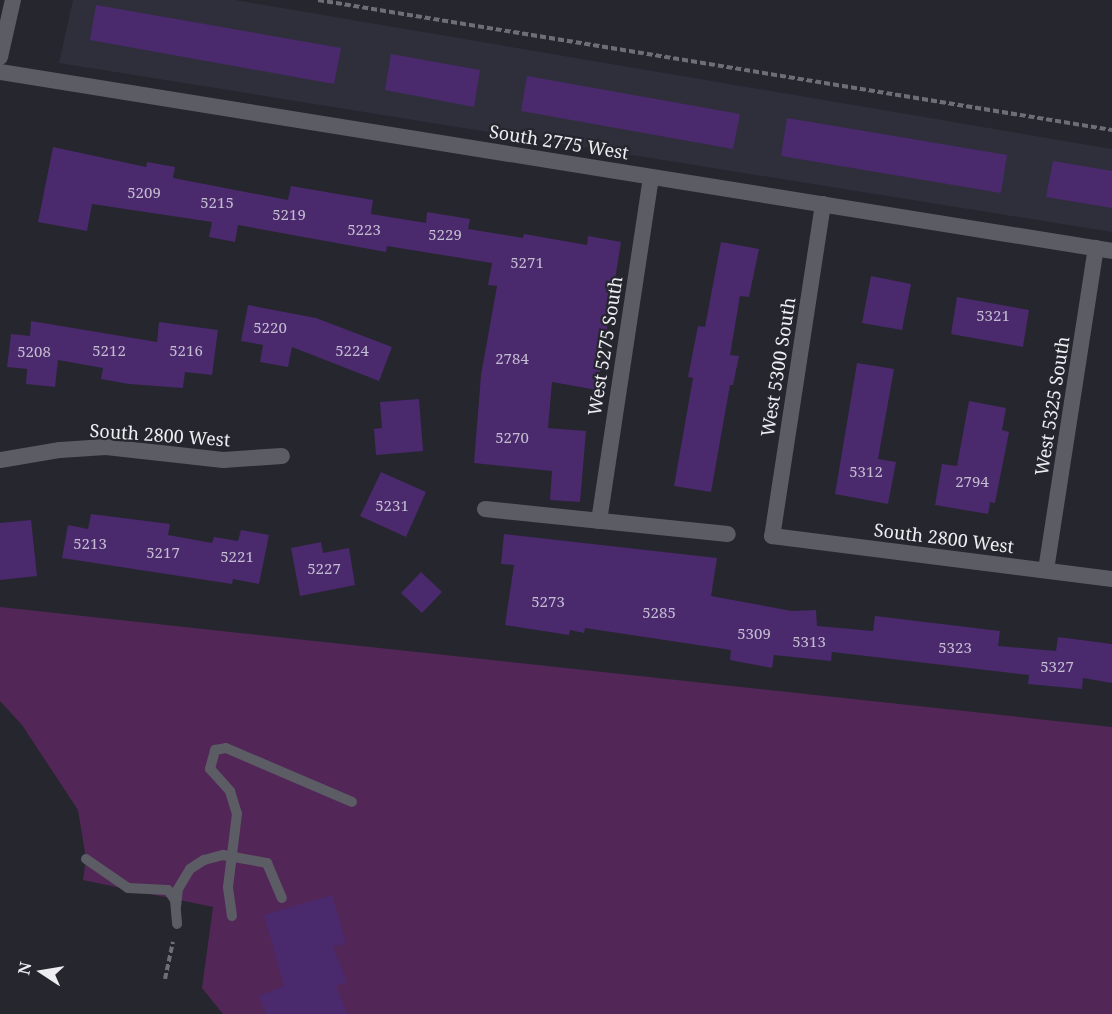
<!DOCTYPE html>
<style>
body{margin:0}
#map{position:relative;width:1112px;height:1014px;overflow:hidden;background:#26262e;font-family:"Noto Serif",serif}
div>[style]{position:absolute}
[style*='--x']{left:calc(var(--x)*1px);top:calc(var(--y)*1px);width:calc(var(--w)*1px);rotate:calc(var(--a)*1deg)}
.built>*{inset:0;background:#2f2f3c}
.green>*{inset:0;background:#522758}
.building>*{inset:0;background:#4a296d}
.path>*{height:4px;margin-top:-2px;transform-origin:0;background:repeating-linear-gradient(90deg,#6e6e74 0 6px,transparent 0 9px)}
.service>*{height:10px;margin:-5px;padding:0 5px;transform-origin:5px;border-radius:5px;background:#5c5c64}
.minor>*{height:16px;margin:-8px;padding:0 8px;transform-origin:8px;border-radius:8px;background:#5c5c64}
.tertiary>*{height:16px;margin:-8px;padding:0 8px;transform-origin:8px;border-radius:8px;background:#5c5c64}
span{translate:-50% -50%;white-space:nowrap;text-align:center;line-height:1.15;-webkit-text-stroke:4.5px #26262e;paint-order:stroke}
.number-label{font-size:15px;color:#c4bcd1}
.number-label span{-webkit-text-stroke-width:0}
.street-label{font-size:18px;color:#ededf2}
.north{position:absolute;left:12px;top:942px;width:60px;height:60px;-webkit-text-stroke:4px #26262e;paint-order:stroke;rotate:282deg;font-size:16px;font-weight:700;line-height:24px;text-align:center;color:#ededf2}
.north::after{content:'';display:block;margin:auto;width:21px;height:27px;background:#ededf2;clip-path:polygon(50% 0,100% 100%,50% 72%,0 100%)}
</style>
<div id="map">
<div class="built">
<div style="clip-path:polygon(73px 0,235px 0,1112px 149px,1112px 232px,59px 63px)"></div>
</div>
<div class="green">
<div style="clip-path:polygon(0 607px,1112px 727px,1112px 1014px,223px 1014px,202px 988px,213px 907px,83px 880px,86px 859px,78px 810px,22px 725px,0 701px)"></div>
</div>
<div class="building">
<div style="clip-path:polygon(96px 5px,341px 48px,334px 84px,90px 40px)"></div>
<div style="clip-path:polygon(391px 54px,480px 70px,474px 107px,385px 90px)"></div>
<div style="clip-path:polygon(527px 76px,740px 114px,733px 149px,521px 111px)"></div>
<div style="clip-path:polygon(787px 118px,1007px 155px,1001px 193px,781px 156px)"></div>
<div style="clip-path:polygon(53px 147px,146px 167px,147px 162px,175px 167px,173px 178px,288px 200px,291px 186px,373px 200px,371px 214px,426px 223px,427px 212px,470px 219px,468px 229px,523px 238px,524px 234px,587px 245px,588px 236px,621px 242px,597px 390px,552px 382px,548px 428px,586px 431px,580px 502px,550px 500px,552px 471px,474px 463px,481px 375px,497px 286px,488px 285px,492px 263px,387px 246px,386px 252px,238px 225px,235px 242px,209px 237px,212px 222px,92px 204px,87px 231px,38px 222px)"></div>
<div style="clip-path:polygon(1053px 161px,1112px 171px,1112px 208px,1046px 197px)"></div>
<div style="clip-path:polygon(721px 242px,759px 249px,749px 297px,740px 296px,730px 355px,739px 356px,733px 385px,730px 385px,711px 492px,674px 486px,693px 378px,688px 377px,698px 326px,705px 327px)"></div>
<div style="clip-path:polygon(871px 276px,911px 284px,902px 330px,862px 323px)"></div>
<div style="clip-path:polygon(957px 297px,1029px 310px,1023px 347px,951px 334px)"></div>
<div style="clip-path:polygon(248px 305px,316px 318px,392px 347px,379px 381px,292px 347px,288px 367px,260px 362px,263px 345px,241px 341px)"></div>
<div style="clip-path:polygon(31px 321px,157px 342px,159px 322px,218px 330px,212px 375px,185px 372px,183px 388px,129px 384px,101px 379px,103px 368px,58px 360px,55px 387px,26px 384px,27px 369px,7px 367px,11px 334px,30px 336px)"></div>
<div style="clip-path:polygon(857px 363px,894px 369px,878px 459px,896px 462px,888px 504px,835px 494px)"></div>
<div style="clip-path:polygon(419px 399px,423px 451px,376px 455px,374px 429px,382px 428px,380px 402px)"></div>
<div style="clip-path:polygon(969px 401px,1006px 408px,1002px 430px,1009px 432px,995px 503px,990px 502px,988px 514px,935px 505px,942px 464px,957px 466px)"></div>
<div style="clip-path:polygon(381px 472px,426px 492px,406px 537px,360px 516px)"></div>
<div style="clip-path:polygon(91px 514px,170px 524px,168px 535px,212px 543px,214px 537px,238px 541px,241px 530px,269px 535px,259px 584px,233px 579px,232px 584px,62px 558px,68px 525px,88px 529px)"></div>
<div style="clip-path:polygon(31px 520px,37px 576px,0 580px,0 523px)"></div>
<div style="clip-path:polygon(504px 534px,717px 558px,711px 596px,792px 611px,816px 610px,817px 626px,873px 631px,875px 616px,1000px 631px,998px 646px,1056px 651px,1058px 637px,1112px 644px,1112px 683px,1083px 678px,1082px 689px,1028px 684px,1029px 675px,832px 652px,831px 661px,774px 655px,772px 668px,730px 660px,731px 650px,585px 628px,584px 633px,570px 630px,569px 635px,505px 625px,514px 565px,501px 564px)"></div>
<div style="clip-path:polygon(321px 542px,323px 553px,349px 548px,355px 585px,300px 596px,291px 548px)"></div>
<div style="clip-path:polygon(421px 572px,442px 592px,422px 613px,401px 593px)"></div>
<div style="clip-path:polygon(332px 895px,346px 943px,333px 947px,347px 982px,336px 986px,347px 1014px,266px 1014px,259px 996px,284px 986px,264px 915px)"></div>
</div>
<div class="path">
<div style="--x:318;--y:0;--w:805;--a:9.3"></div>
<div style="--x:165;--y:979;--w:38;--a:-78"></div>
</div>
<div class="service">
<div style="--x:86;--y:859;--w:51;--a:34.6"></div>
<div style="--x:128;--y:888;--w:40;--a:2.9"></div>
<div style="--x:168;--y:890;--w:12;--a:55"></div>
<div style="--x:175;--y:900;--w:24;--a:85"></div>
<div style="--x:176;--y:907;--w:18;--a:-84"></div>
<div style="--x:178;--y:889;--w:23;--a:-59"></div>
<div style="--x:190;--y:869;--w:17;--a:-33"></div>
<div style="--x:204;--y:860;--w:20;--a:-15"></div>
<div style="--x:223;--y:855;--w:45;--a:10.3"></div>
<div style="--x:267;--y:863;--w:38;--a:67"></div>
<div style="--x:232;--y:916;--w:29;--a:-98"></div>
<div style="--x:228;--y:887;--w:74;--a:-83"></div>
<div style="--x:237;--y:814;--w:24;--a:-107"></div>
<div style="--x:230;--y:791;--w:30;--a:-132"></div>
<div style="--x:210;--y:769;--w:20;--a:-75"></div>
<div style="--x:215;--y:750;--w:11;--a:-10"></div>
<div style="--x:226;--y:748;--w:137;--a:23.2"></div>
</div>
<div class="minor">
<div style="--x:0;--y:72;--w:1126;--a:9.14"></div>
<div style="--x:823;--y:204;--w:336;--a:98.7"></div>
<div style="--x:772;--y:536;--w:343;--a:7.2"></div>
<div style="--x:0;--y:460;--w:61;--a:-9.5"></div>
<div style="--x:60;--y:450;--w:46;--a:-3.7"></div>
<div style="--x:106;--y:447;--w:118;--a:6.3"></div>
<div style="--x:223;--y:460;--w:59;--a:-3.9"></div>
<div style="--x:485;--y:509;--w:244;--a:5.9"></div>
<div style="--x:599;--y:521;--w:348;--a:-81.4"></div>
<div style="--x:1046;--y:570;--w:326;--a:-81.2"></div>
</div>
<div class="tertiary">
<div style="--x:0;--y:57;--w:58;--a:-77.2"></div>
</div>
<div class="number-label">
<span style="left:144px;top:193px">5209</span>
<span style="left:217px;top:203px">5215</span>
<span style="left:289px;top:215px">5219</span>
<span style="left:364px;top:230px">5223</span>
<span style="left:445px;top:235px">5229</span>
<span style="left:527px;top:263px">5271</span>
<span style="left:993px;top:316px">5321</span>
<span style="left:270px;top:328px">5220</span>
<span style="left:109px;top:351px">5212</span>
<span style="left:186px;top:351px">5216</span>
<span style="left:352px;top:351px">5224</span>
<span style="left:34px;top:352px">5208</span>
<span style="left:512px;top:359px">2784</span>
<span style="left:512px;top:438px">5270</span>
<span style="left:866px;top:472px">5312</span>
<span style="left:972px;top:482px">2794</span>
<span style="left:392px;top:506px">5231</span>
<span style="left:90px;top:544px">5213</span>
<span style="left:163px;top:553px">5217</span>
<span style="left:237px;top:557px">5221</span>
<span style="left:324px;top:569px">5227</span>
<span style="left:548px;top:602px">5273</span>
<span style="left:659px;top:613px">5285</span>
<span style="left:754px;top:634px">5309</span>
<span style="left:809px;top:642px">5313</span>
<span style="left:955px;top:648px">5323</span>
<span style="left:1057px;top:667px">5327</span>
</div>
<div class="street-label">
<span style="left:559px;top:142px;rotate:9deg">South 2775 West</span>
<span style="left:605px;top:346px;rotate:-81deg">West 5275 South</span>
<span style="left:778px;top:367px;rotate:-81deg">West 5300 South</span>
<span style="left:1052px;top:406px;rotate:-81deg">West 5325 South</span>
<span style="left:160px;top:435px;rotate:4deg">South 2800 West</span>
<span style="left:944px;top:538px;rotate:7deg">South 2800 West</span>
</div>
<div class="north">N</div>
</div>
